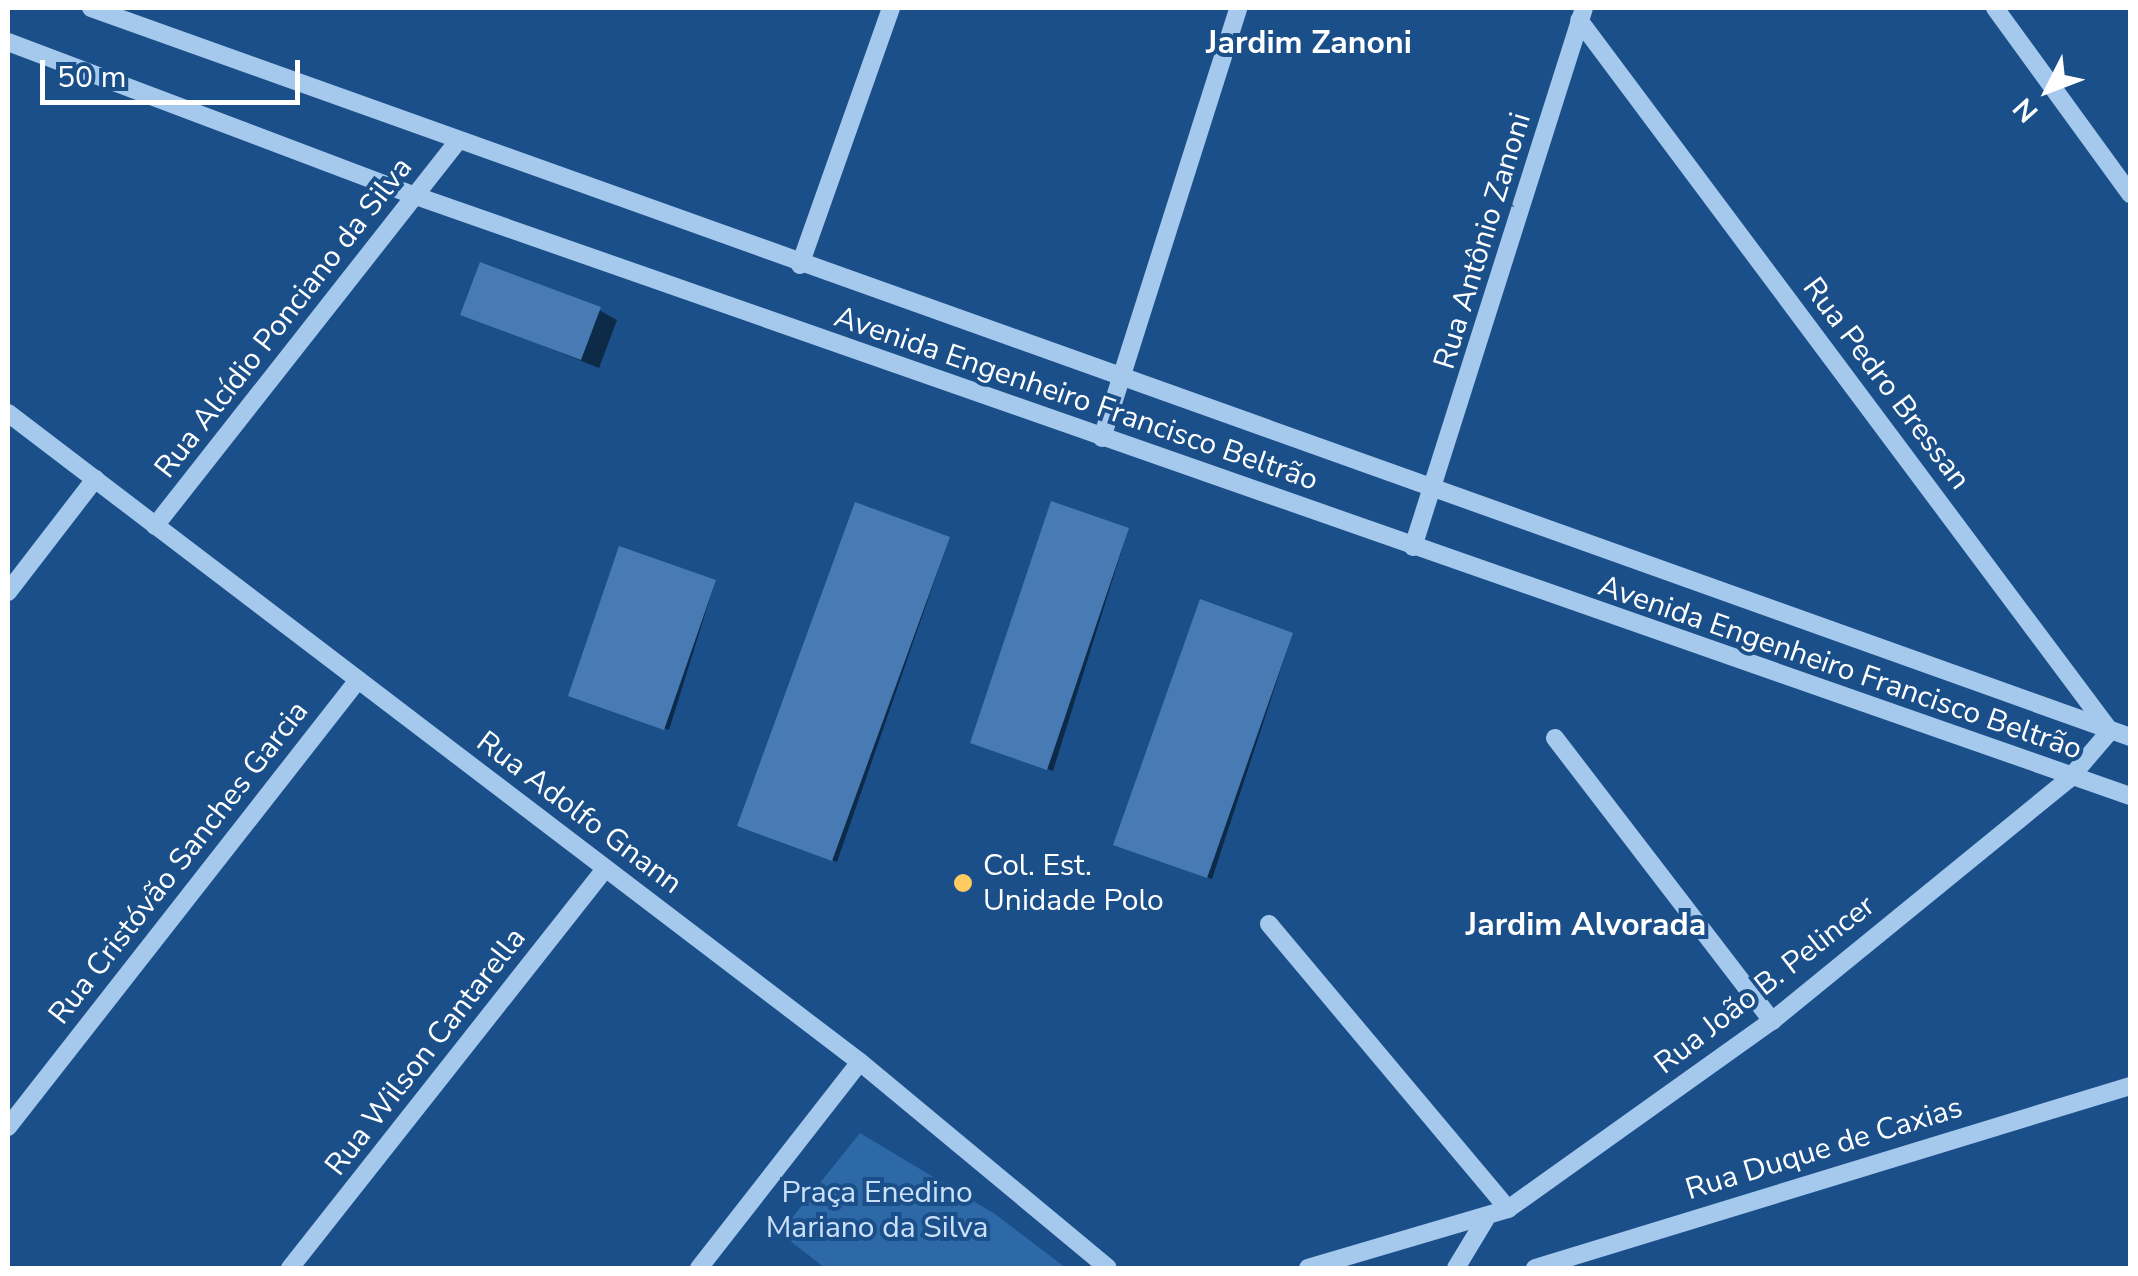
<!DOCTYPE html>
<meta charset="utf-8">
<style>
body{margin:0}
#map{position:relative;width:2138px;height:1276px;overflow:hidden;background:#1b4f89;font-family:"Nunito Sans",sans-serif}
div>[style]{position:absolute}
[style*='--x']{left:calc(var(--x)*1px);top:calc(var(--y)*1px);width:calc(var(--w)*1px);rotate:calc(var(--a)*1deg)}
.green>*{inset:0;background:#2e69a7}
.shadow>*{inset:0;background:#0007}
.building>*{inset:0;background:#487bb4}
.minor>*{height:18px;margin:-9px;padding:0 9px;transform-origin:9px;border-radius:9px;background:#a5c8ed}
.dots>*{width:28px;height:28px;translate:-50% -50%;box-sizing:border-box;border:5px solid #1b4f89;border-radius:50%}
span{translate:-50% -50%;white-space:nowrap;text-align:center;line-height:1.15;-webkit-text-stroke:8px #1b4f89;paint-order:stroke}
.street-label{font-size:30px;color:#fff}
.poi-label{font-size:30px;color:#fff}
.left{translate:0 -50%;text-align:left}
.park-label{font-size:30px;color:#cae1f9}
.neighbourhood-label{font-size:32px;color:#fff;font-weight:700}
.frame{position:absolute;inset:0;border:10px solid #fff;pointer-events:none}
.north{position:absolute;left:1998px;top:40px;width:100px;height:100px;-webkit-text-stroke:8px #1b4f89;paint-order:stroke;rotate:228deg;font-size:28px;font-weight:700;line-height:40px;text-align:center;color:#fff}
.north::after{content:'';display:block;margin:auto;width:35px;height:45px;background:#fff;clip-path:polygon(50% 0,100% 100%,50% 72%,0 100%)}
.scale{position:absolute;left:40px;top:60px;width:260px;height:45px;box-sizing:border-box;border:5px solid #fff;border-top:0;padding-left:12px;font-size:30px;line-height:35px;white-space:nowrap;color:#fff;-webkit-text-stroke:8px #1b4f89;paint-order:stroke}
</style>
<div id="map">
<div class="green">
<div style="clip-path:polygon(860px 1133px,995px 1214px,1066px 1268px,825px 1268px,780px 1233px)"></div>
</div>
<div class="shadow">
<div style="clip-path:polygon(599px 310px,617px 320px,599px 368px,463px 314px)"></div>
<div style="clip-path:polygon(1128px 530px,1053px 771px,978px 745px)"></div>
<div style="clip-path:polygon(949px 539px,837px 862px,744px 827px)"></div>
<div style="clip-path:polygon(715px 582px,669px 730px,576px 698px)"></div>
<div style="clip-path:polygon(1292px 635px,1212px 879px,1121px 846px)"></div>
</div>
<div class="building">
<div style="clip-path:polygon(480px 262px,601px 307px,581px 360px,460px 315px)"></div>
<div style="clip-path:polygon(1051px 501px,1129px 528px,1047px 770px,970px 743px)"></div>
<div style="clip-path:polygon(855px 502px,950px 537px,832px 861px,737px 826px)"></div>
<div style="clip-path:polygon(619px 546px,716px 580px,664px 730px,568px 696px)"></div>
<div style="clip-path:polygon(1200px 599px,1293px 633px,1207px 878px,1113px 845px)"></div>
</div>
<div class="minor">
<div style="--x:91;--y:8;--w:2165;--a:19.67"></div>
<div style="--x:1995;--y:8;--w:230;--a:54"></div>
<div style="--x:8;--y:42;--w:436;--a:20.7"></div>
<div style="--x:416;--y:196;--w:1816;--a:19.29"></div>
<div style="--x:800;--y:265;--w:273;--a:-70.5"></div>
<div style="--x:8;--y:413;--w:1071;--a:37.3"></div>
<div style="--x:860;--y:1062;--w:322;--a:39.7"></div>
<div style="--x:1102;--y:438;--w:451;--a:-72.4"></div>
<div style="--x:155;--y:526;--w:487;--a:-51.8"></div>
<div style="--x:1413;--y:547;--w:565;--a:-72.4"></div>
<div style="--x:8;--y:592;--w:143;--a:-52.4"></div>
<div style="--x:1555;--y:738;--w:357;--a:52.5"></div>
<div style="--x:1269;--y:924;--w:372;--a:50"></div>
<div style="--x:8;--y:1127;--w:568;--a:-51.94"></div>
<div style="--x:290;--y:1268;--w:508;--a:-51.71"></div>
<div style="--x:699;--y:1268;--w:261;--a:-52"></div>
<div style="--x:1308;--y:1268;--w:209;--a:-16.4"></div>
<div style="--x:1508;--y:1209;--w:324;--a:-35.5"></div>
<div style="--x:1772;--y:1021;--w:383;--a:-39.2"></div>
<div style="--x:2069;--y:779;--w:63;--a:-49.5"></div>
<div style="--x:2110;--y:731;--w:887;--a:-126.75"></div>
<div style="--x:1456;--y:1268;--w:56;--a:-58.9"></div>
<div style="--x:1535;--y:1268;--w:622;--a:-17.01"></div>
</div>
<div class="dots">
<div style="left:963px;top:883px;background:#fecb61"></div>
</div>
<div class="street-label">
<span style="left:1483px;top:241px;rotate:-73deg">Rua Antônio Zanoni</span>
<span style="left:284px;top:318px;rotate:-52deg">Rua Alcídio Ponciano da Silva</span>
<span style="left:1886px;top:384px;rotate:53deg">Rua Pedro Bressan</span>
<span style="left:1076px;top:399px;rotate:19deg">Avenida Engenheiro Francisco Beltrão</span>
<span style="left:1840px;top:668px;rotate:19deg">Avenida Engenheiro Francisco Beltrão</span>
<span style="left:579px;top:813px;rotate:37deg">Rua Adolfo Gnann</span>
<span style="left:179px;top:863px;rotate:-52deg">Rua Cristóvão Sanches Garcia</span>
<span style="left:1765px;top:985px;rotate:-38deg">Rua João B. Pelincer</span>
<span style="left:426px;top:1052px;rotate:-52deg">Rua Wilson Cantarella</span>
<span style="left:1824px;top:1149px;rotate:-17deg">Rua Duque de Caxias</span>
</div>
<div class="poi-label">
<span class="left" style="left:983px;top:883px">Col. Est.<br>Unidade Polo</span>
</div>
<div class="park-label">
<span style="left:877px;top:1210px">Praça Enedino<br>Mariano da Silva</span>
</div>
<div class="neighbourhood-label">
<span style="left:1309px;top:43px">Jardim Zanoni</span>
<span style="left:1586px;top:925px">Jardim Alvorada</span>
</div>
<div class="frame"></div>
<div class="north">N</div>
<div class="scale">50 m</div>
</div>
